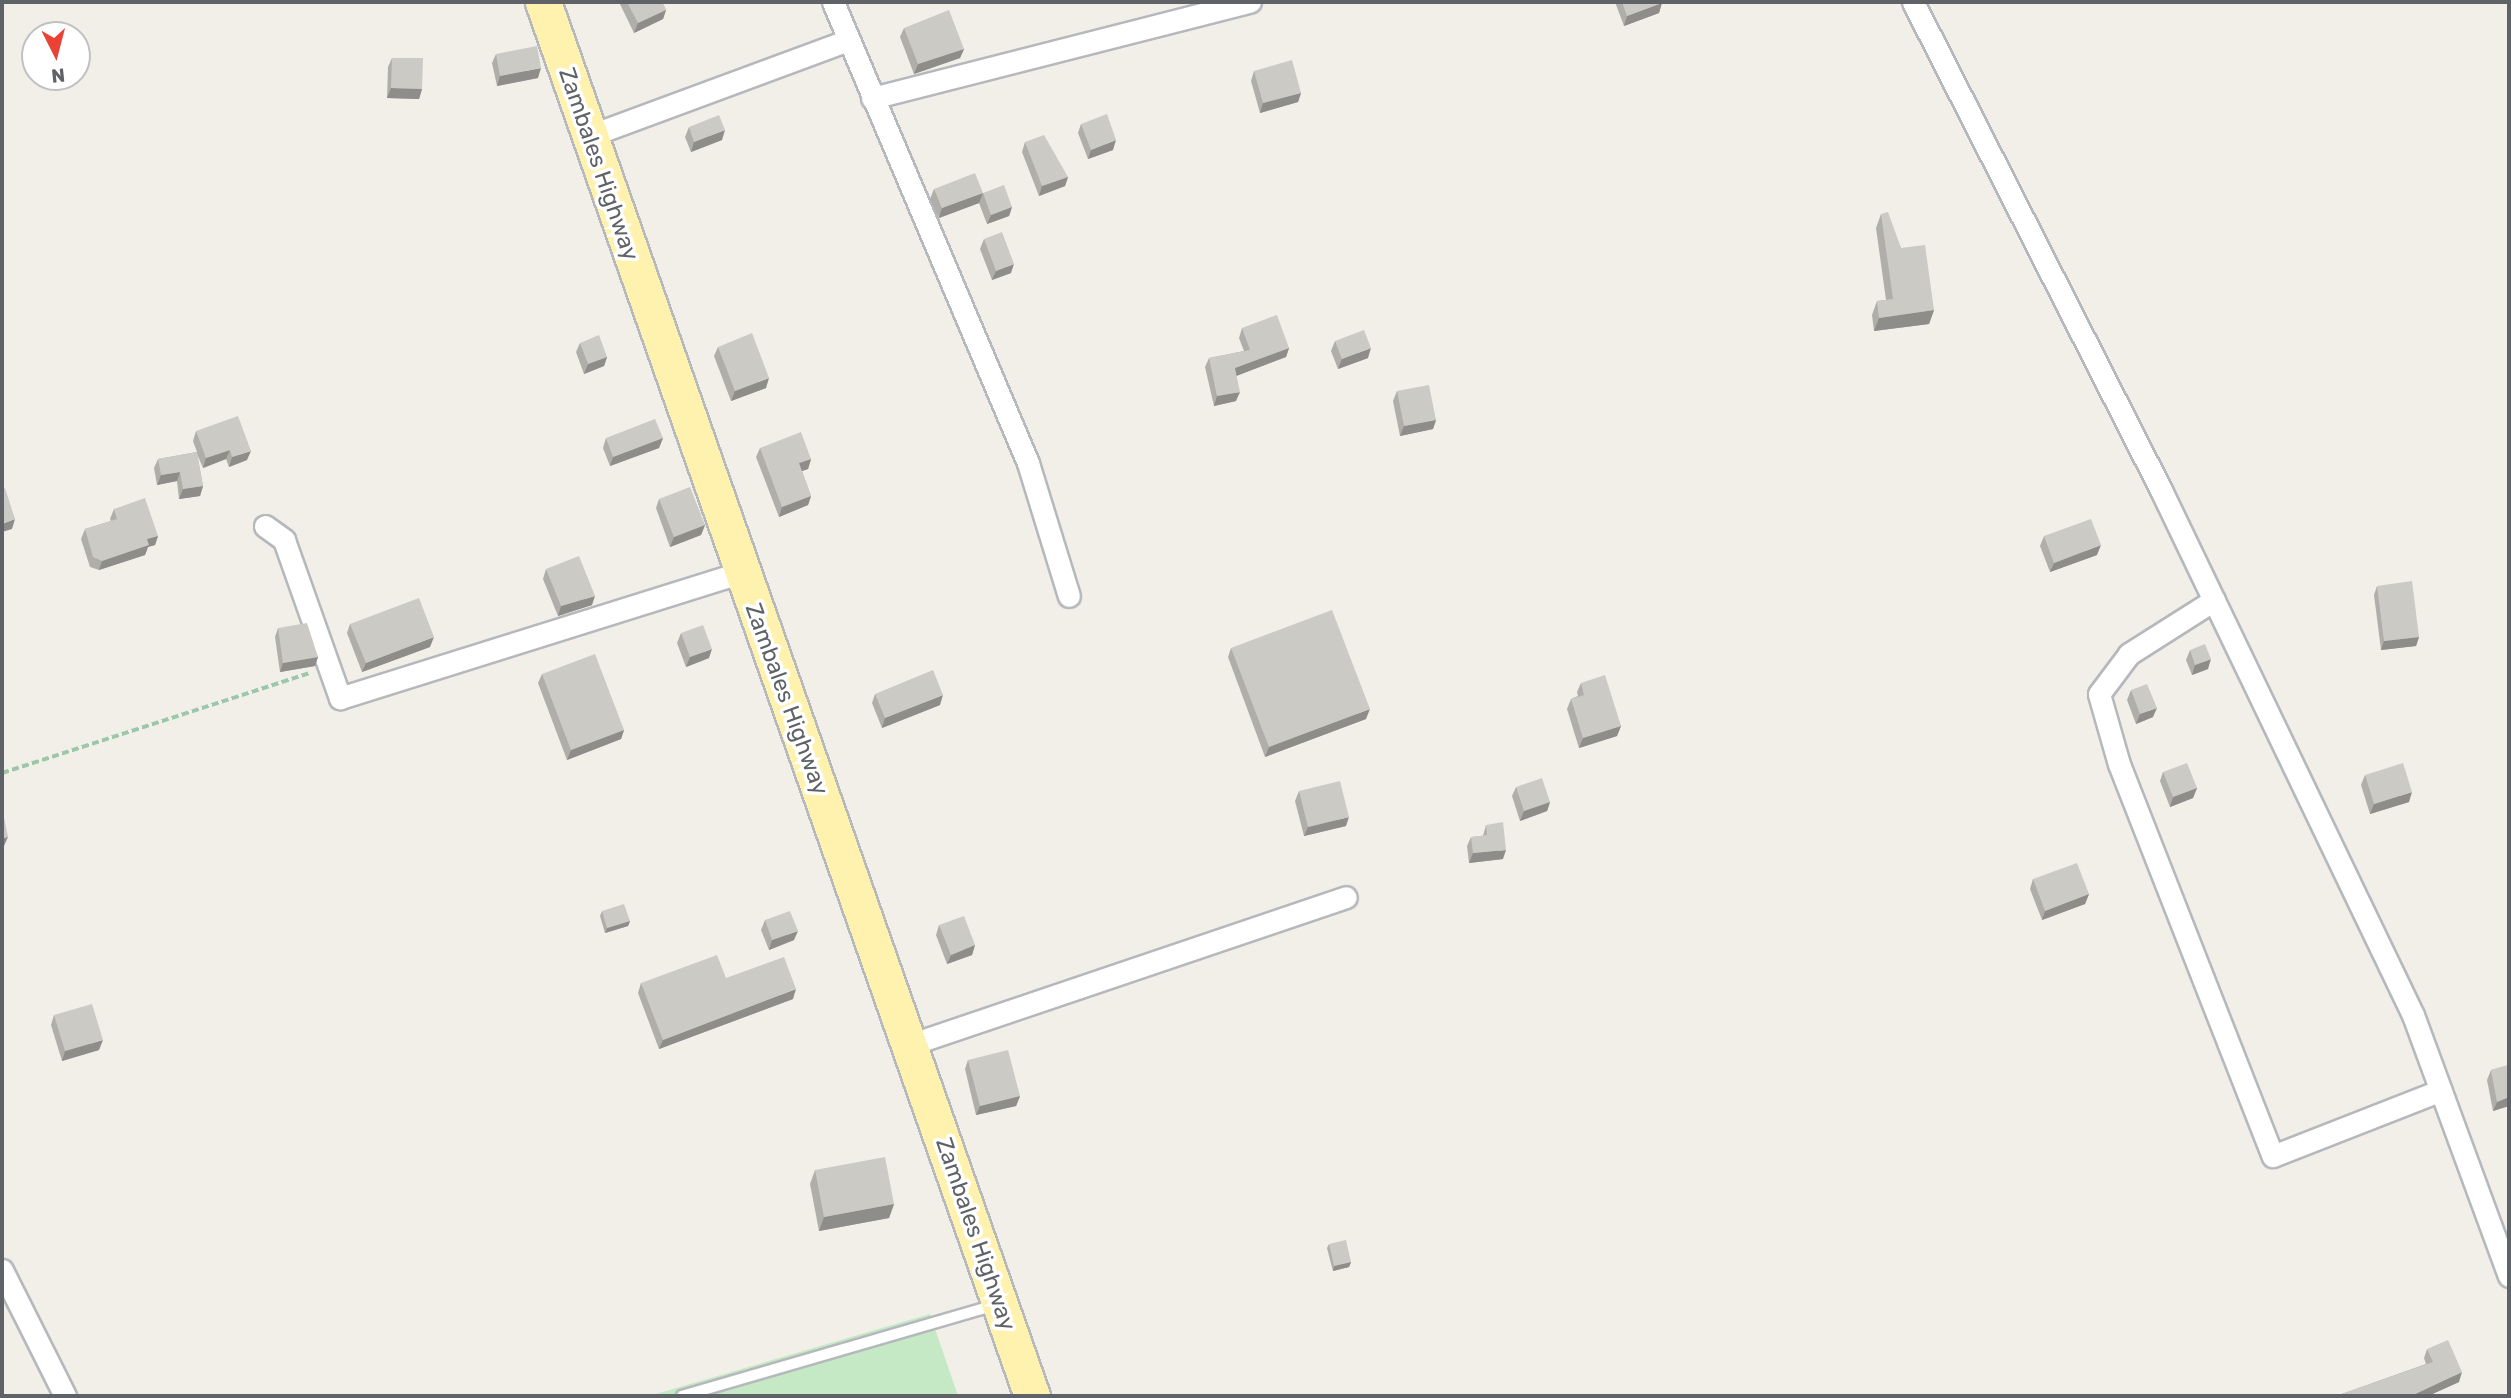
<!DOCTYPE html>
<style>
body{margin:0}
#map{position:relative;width:2511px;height:1398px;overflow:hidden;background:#f1efe8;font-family:Rubik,sans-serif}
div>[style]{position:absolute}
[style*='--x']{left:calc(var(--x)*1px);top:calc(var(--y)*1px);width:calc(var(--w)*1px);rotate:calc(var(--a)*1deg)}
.green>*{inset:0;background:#c5e8c5}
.path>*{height:3.5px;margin-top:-1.75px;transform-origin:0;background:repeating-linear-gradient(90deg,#9cc7a9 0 7px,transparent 0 10.5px)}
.roads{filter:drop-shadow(2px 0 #b5b8bc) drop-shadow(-2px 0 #b5b8bc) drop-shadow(0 2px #b5b8bc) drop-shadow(0 -2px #b5b8bc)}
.service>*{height:10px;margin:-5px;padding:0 5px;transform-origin:5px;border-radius:5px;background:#fff}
.minor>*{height:21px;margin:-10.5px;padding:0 10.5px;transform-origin:10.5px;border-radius:10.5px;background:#fff}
.primary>*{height:35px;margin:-17.5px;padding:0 17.5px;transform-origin:17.5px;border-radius:17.5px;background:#fff2af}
.wall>*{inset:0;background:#afaea9}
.shaded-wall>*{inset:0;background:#8f8d8a}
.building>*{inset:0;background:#cccac5}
span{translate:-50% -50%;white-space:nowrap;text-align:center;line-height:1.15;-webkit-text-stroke:7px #fff;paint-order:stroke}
.street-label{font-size:23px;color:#5f6368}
.frame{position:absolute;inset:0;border:4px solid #5f6368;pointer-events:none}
.north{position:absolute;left:21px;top:21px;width:70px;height:70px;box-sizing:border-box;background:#fff;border:2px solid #bfc1c3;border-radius:50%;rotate:174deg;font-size:19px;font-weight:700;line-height:28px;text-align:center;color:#5f6368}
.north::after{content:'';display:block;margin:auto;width:24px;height:32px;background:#ea4335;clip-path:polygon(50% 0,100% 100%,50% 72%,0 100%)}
</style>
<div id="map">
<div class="green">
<div style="clip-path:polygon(930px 1314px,958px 1396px,649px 1396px)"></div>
</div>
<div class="path">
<div style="--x:2;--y:773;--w:323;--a:-18"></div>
</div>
<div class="roads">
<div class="service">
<div style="--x:682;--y:1396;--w:327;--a:-16.2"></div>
</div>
<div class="minor">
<div style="--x:833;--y:2;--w:501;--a:67.07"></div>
<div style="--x:1028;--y:463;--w:139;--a:72.9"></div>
<div style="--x:1913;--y:2;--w:547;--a:63.06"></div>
<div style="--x:2161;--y:490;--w:582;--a:64.36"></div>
<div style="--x:2413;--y:1015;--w:278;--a:69.8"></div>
<div style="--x:872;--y:98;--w:390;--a:-14.3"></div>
<div style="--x:589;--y:136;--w:277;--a:-20.3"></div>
<div style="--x:265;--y:526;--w:24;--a:36"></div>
<div style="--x:284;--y:540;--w:168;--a:70.5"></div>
<div style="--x:340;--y:698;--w:421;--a:-17.4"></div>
<div style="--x:2214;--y:600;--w:101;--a:147.6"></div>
<div style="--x:2129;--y:654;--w:50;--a:126.9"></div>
<div style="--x:2099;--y:694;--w:73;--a:74.1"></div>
<div style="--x:2119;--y:764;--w:421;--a:68.6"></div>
<div style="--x:2273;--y:1156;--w:180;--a:-21.4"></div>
<div style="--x:909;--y:1045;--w:461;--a:-18.7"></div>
<div style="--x:2;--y:1270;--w:141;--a:63.4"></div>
</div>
<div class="primary">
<div style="--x:543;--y:2;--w:1477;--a:70.67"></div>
</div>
</div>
<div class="wall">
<div style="clip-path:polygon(619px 2px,662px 2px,666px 10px,663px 19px,634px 33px)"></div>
<div style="clip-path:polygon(1615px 2px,1662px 2px,1659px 13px,1624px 26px)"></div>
<div style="clip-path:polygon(904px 28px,964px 49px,960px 58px,914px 74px,900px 37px)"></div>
<div style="clip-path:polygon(496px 54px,538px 78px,497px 86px,492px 63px)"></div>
<div style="clip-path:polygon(392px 58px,422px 89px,419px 99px,387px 98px,388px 67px)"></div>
<div style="clip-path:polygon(1254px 71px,1301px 93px,1298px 102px,1260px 113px,1251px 81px)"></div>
<div style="clip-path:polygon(1081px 124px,1113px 150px,1088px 159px,1078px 133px)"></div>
<div style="clip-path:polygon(689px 127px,722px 140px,691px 152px,685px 137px)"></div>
<div style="clip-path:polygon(1025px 142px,1068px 177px,1065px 186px,1039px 196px,1022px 152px)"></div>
<div style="clip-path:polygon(934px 189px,983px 193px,1012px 207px,1009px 216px,987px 224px,979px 203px,939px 218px,930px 199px)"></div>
<div style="clip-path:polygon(1881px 214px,1901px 248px,1934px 310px,1929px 324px,1874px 331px,1872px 315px,1877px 301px,1886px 300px,1876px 228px)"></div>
<div style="clip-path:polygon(984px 239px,1011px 273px,992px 280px,980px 249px)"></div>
<div style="clip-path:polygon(1242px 328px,1289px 348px,1286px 357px,1236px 376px,1236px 401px,1214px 406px,1205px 367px,1209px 358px,1244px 351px,1239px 338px)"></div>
<div style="clip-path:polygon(1335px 341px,1368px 358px,1338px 369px,1331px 351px)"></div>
<div style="clip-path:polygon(580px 343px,607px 357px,604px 366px,584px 374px,576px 352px)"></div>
<div style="clip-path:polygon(718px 347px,766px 388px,731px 401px,714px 356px)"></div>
<div style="clip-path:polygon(1397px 391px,1436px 420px,1433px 429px,1400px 436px,1393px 401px)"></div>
<div style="clip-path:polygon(196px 431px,247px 460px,229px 467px,226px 459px,203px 468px,197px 454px,203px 486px,200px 496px,179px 499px,177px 481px,157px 485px,154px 468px,158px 459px,197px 452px,193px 441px)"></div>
<div style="clip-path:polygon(606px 438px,663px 438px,659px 448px,610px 466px,603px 448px)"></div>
<div style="clip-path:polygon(760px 448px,811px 459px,808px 469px,802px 471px,811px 496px,808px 505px,779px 517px,756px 457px)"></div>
<div style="clip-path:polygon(659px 499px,705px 525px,701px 535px,670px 547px,656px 508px)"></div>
<div style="clip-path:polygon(114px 509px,158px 536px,155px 545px,148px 547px,145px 555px,99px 570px,90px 567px,81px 539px,85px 529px,111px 521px,110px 519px)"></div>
<div style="clip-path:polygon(2044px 536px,2097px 555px,2050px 572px,2040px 546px)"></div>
<div style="clip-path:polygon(546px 569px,592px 605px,558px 616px,543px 579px)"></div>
<div style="clip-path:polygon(2377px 586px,2419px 637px,2416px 646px,2381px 650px,2374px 595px)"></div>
<div style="clip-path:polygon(350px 624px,430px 647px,362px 672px,347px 633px)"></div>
<div style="clip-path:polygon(278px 628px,318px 657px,315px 666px,280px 672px,275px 637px)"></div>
<div style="clip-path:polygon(681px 633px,709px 658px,686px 667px,677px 643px)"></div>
<div style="clip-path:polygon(1231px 648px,1366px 719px,1265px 757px,1228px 657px)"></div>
<div style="clip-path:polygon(2190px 650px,2208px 669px,2192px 675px,2186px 660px)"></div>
<div style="clip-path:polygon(542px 674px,624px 730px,621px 739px,567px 760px,538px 683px)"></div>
<div style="clip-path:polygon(1581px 683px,1621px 726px,1617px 736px,1579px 748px,1567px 709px,1571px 699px,1578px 696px,1577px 692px)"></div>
<div style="clip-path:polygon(2131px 690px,2153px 717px,2136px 724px,2127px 700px)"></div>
<div style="clip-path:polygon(875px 694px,940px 705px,882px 728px,872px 703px)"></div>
<div style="clip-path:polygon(2163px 772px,2197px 788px,2193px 798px,2170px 807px,2160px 781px)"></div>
<div style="clip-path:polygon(2365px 775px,2409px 802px,2370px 814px,2361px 785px)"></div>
<div style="clip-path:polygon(1516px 787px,1550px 802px,1547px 811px,1520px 821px,1512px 796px)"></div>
<div style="clip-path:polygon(1299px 791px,1346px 826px,1304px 836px,1295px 801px)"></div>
<div style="clip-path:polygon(1486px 825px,1503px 859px,1469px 863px,1467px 846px,1471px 837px,1483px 836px)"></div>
<div style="clip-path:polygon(2033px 879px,2089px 894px,2085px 904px,2042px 920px,2030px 889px)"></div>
<div style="clip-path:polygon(602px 911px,630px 921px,628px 926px,605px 933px,600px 916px)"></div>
<div style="clip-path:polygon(765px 920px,794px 940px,769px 950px,761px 930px)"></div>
<div style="clip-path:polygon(939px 925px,975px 945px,972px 955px,947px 964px,936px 935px)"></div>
<div style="clip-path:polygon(726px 978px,793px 999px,659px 1049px,638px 993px,641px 983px)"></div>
<div style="clip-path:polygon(54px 1015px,99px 1050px,62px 1061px,51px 1025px)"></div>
<div style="clip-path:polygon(968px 1060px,1020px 1096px,1016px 1106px,976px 1115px,965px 1069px)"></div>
<div style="clip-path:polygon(2509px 1065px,2509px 1106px,2493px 1111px,2487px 1080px,2491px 1070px)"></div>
<div style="clip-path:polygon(815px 1170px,894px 1204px,889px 1218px,819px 1231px,810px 1184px)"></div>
<div style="clip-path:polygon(1329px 1244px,1351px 1262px,1349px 1267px,1333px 1271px,1327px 1248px)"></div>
<div style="clip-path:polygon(2427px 1349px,2459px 1382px,2428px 1396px,2336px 1396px,2426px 1364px,2424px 1358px)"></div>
</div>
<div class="shaded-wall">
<div style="clip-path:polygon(1662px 3px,1659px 13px,1624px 26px,1627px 16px)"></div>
<div style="clip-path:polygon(666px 10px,663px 19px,634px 33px,638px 23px)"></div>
<div style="clip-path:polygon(964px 49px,960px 58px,914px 74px,918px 64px)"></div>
<div style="clip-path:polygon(541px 68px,538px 78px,497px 86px,500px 76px)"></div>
<div style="clip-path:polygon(391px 88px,422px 89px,419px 99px,387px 98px)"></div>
<div style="clip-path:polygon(1301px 93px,1298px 102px,1260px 113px,1263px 103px)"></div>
<div style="clip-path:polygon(725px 130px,722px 140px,691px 152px,694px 142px)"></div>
<div style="clip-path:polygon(1116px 140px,1113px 150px,1088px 159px,1091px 150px)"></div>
<div style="clip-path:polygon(1068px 177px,1065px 186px,1039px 196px,1042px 186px)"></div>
<div style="clip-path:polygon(983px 193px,979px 203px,939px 218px,942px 208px)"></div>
<div style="clip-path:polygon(1012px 207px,1009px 216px,987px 224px,991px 215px)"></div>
<div style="clip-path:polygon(1014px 264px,1011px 273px,992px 280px,996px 271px)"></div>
<div style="clip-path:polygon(1934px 310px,1929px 324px,1874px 331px,1879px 318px)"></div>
<div style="clip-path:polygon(1289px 348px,1286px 357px,1231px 378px,1235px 368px)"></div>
<div style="clip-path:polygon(1371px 348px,1368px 358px,1338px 369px,1342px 359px)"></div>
<div style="clip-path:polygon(607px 357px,604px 366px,584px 374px,588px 364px)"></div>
<div style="clip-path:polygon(769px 378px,766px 388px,731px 401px,735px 391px)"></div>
<div style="clip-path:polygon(1240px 392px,1236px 401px,1214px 406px,1217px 396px)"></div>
<div style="clip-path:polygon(1436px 420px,1433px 429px,1400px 436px,1404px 426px)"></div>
<div style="clip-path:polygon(663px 438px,659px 448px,610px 466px,613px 457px)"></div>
<div style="clip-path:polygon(230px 450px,226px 459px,203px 468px,206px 458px)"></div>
<div style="clip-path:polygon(251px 451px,247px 460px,229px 467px,232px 457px)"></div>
<div style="clip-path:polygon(811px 459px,808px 469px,796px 473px,799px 463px)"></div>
<div style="clip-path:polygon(180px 472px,177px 481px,157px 485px,161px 475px)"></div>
<div style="clip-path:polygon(203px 486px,200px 496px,179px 499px,183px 489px)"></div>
<div style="clip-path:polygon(811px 496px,808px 505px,779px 517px,782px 507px)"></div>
<div style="clip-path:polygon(15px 519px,12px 529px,2px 532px,2px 524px)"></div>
<div style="clip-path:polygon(705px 525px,701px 535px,670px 547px,674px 537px)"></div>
<div style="clip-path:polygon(158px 536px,155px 545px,148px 547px,145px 555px,99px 570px,102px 561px,147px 539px)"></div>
<div style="clip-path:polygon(2101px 545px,2097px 555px,2050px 572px,2054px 563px)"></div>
<div style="clip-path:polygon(595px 596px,592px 605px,558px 616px,561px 606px)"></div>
<div style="clip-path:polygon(434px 637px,430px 647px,362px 672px,366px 663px)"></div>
<div style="clip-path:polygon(2419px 637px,2416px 646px,2381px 650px,2384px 641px)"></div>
<div style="clip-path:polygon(712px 649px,709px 658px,686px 667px,690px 657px)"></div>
<div style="clip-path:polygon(318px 657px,315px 666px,280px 672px,283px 663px)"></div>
<div style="clip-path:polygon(2211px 659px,2208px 669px,2192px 675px,2195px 665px)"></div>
<div style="clip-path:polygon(943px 695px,940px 705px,882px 728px,885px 718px)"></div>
<div style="clip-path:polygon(2157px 708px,2153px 717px,2136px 724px,2140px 714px)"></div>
<div style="clip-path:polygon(1370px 709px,1366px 719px,1265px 757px,1269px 747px)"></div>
<div style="clip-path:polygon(1621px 726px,1617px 736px,1579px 748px,1583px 738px)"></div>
<div style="clip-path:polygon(624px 730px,621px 739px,567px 760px,571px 750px)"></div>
<div style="clip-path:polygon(2197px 788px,2193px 798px,2170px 807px,2173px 797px)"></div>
<div style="clip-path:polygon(2412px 792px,2409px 802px,2370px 814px,2374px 804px)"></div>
<div style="clip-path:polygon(1550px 802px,1547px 811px,1520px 821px,1524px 811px)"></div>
<div style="clip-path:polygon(1349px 817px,1346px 826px,1304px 836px,1308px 827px)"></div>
<div style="clip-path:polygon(8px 837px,4px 846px,2px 847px,2px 838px)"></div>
<div style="clip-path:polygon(1506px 850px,1503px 859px,1469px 863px,1473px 853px)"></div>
<div style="clip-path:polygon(2089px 894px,2085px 904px,2042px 920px,2045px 911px)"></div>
<div style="clip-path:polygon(630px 921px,628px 926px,605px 933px,607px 928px)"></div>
<div style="clip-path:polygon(798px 931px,794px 940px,769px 950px,772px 940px)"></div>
<div style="clip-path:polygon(975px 945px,972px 955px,947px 964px,951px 955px)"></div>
<div style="clip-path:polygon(796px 989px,793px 999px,659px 1049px,663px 1040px)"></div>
<div style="clip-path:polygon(103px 1040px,99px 1050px,62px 1061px,65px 1051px)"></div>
<div style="clip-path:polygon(1020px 1096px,1016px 1106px,976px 1115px,980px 1106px)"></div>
<div style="clip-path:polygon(2509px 1097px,2509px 1106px,2493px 1111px,2497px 1102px)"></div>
<div style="clip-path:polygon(894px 1204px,889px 1218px,819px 1231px,824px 1217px)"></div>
<div style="clip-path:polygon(1351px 1262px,1349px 1267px,1333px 1271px,1334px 1266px)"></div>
<div style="clip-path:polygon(2462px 1372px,2459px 1382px,2428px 1396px,2411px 1396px)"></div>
</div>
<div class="building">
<div style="clip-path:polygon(627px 2px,662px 2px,666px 10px,638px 23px)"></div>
<div style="clip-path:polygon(1622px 2px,1662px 2px,1662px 3px,1627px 16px)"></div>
<div style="clip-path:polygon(949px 10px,964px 49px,918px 64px,904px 28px)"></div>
<div style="clip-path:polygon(537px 46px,541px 68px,500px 76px,496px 54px)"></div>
<div style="clip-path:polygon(392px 58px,423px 58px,422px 89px,391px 88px)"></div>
<div style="clip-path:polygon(1292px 60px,1301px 93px,1263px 103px,1254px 71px)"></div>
<div style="clip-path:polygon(1107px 114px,1116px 140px,1091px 150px,1081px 124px)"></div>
<div style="clip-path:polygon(719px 115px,725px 130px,694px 142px,689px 127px)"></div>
<div style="clip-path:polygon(1044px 135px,1068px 177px,1042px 186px,1025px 142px)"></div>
<div style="clip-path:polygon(975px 173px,983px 193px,942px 208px,934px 189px)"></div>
<div style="clip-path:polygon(1004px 185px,1012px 207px,991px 215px,983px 193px)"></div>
<div style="clip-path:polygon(1888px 212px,1901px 248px,1925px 245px,1934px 310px,1879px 318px,1877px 301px,1893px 299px,1881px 214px)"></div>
<div style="clip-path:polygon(1002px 232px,1014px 264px,996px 271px,984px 239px)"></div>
<div style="clip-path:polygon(1277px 315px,1289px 348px,1235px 368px,1240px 392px,1217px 396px,1209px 358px,1250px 350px,1242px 328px)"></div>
<div style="clip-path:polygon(1364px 330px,1371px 348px,1342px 359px,1335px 341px)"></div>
<div style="clip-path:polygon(752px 333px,769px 378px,735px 391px,718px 347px)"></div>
<div style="clip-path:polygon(599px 335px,607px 357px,588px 364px,580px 343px)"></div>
<div style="clip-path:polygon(1429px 385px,1436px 420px,1404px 426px,1397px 391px)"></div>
<div style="clip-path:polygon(238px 416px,251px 451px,232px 457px,230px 450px,206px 458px,196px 431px)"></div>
<div style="clip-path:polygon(655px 419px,663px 438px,613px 457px,606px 438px)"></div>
<div style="clip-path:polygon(801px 432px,811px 459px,799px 463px,811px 496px,782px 507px,760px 448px)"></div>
<div style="clip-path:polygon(197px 452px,203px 486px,183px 489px,180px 472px,161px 475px,158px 459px)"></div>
<div style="clip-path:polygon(690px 487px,705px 525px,674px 537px,659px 499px)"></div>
<div style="clip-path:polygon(5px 488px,15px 519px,2px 524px,2px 489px)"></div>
<div style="clip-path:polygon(145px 498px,158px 536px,147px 539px,149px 545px,102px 561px,93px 557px,85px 529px,117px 519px,114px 509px)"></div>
<div style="clip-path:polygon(2091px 519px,2101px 545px,2054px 563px,2044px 536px)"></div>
<div style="clip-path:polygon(579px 556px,595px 596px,561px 606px,546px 569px)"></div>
<div style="clip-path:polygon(2412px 581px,2419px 637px,2384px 641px,2377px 586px)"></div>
<div style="clip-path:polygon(419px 598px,434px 637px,366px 663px,350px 624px)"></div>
<div style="clip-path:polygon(1332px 610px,1370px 709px,1269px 747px,1231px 648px)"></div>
<div style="clip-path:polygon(307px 623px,318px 657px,283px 663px,278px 628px)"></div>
<div style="clip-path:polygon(703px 625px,712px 649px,690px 657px,681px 633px)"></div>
<div style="clip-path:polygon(2205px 644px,2211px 659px,2195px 665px,2190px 650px)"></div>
<div style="clip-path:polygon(595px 654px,624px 730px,571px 750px,542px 674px)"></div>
<div style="clip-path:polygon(933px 670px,943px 695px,885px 718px,875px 694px)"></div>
<div style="clip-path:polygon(1605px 675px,1621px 726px,1583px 738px,1571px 699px,1584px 695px,1581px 683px)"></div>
<div style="clip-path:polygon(2147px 684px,2157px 708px,2140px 714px,2131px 690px)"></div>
<div style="clip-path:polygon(2187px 763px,2197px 788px,2173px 797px,2163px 772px)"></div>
<div style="clip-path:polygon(2403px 763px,2412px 792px,2374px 804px,2365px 775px)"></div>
<div style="clip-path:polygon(1542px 778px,1550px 802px,1524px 811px,1516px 787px)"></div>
<div style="clip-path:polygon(1340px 781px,1349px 817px,1308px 827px,1299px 791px)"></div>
<div style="clip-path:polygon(3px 813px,8px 837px,2px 838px,2px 814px)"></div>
<div style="clip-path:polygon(1503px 822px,1506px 850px,1473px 853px,1471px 837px,1487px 835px,1486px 825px)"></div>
<div style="clip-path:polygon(2077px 863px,2089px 894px,2045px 911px,2033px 879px)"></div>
<div style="clip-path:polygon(624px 904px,630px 921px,607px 928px,602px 911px)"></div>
<div style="clip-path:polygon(790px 911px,798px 931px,772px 940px,765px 920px)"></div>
<div style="clip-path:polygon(964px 916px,975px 945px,951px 955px,939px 925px)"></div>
<div style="clip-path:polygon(717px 955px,726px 978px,784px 957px,796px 989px,663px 1040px,641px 983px)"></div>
<div style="clip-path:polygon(92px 1004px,103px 1040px,65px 1051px,54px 1015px)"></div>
<div style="clip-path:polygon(1008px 1050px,1020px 1096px,980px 1106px,968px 1060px)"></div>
<div style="clip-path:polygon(2509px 1065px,2509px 1097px,2497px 1102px,2491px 1070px)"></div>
<div style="clip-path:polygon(885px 1157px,894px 1204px,824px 1217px,815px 1170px)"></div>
<div style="clip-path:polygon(1346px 1240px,1351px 1262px,1334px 1266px,1329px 1244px)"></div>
<div style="clip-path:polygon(2448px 1340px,2462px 1372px,2411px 1396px,2336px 1396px,2433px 1362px,2427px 1349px)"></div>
</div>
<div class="street-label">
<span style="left:599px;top:164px;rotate:71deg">Zambales Highway</span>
<span style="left:787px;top:699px;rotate:70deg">Zambales Highway</span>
<span style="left:976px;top:1234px;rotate:71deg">Zambales Highway</span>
</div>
<div class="frame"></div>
<div class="north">N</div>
</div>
